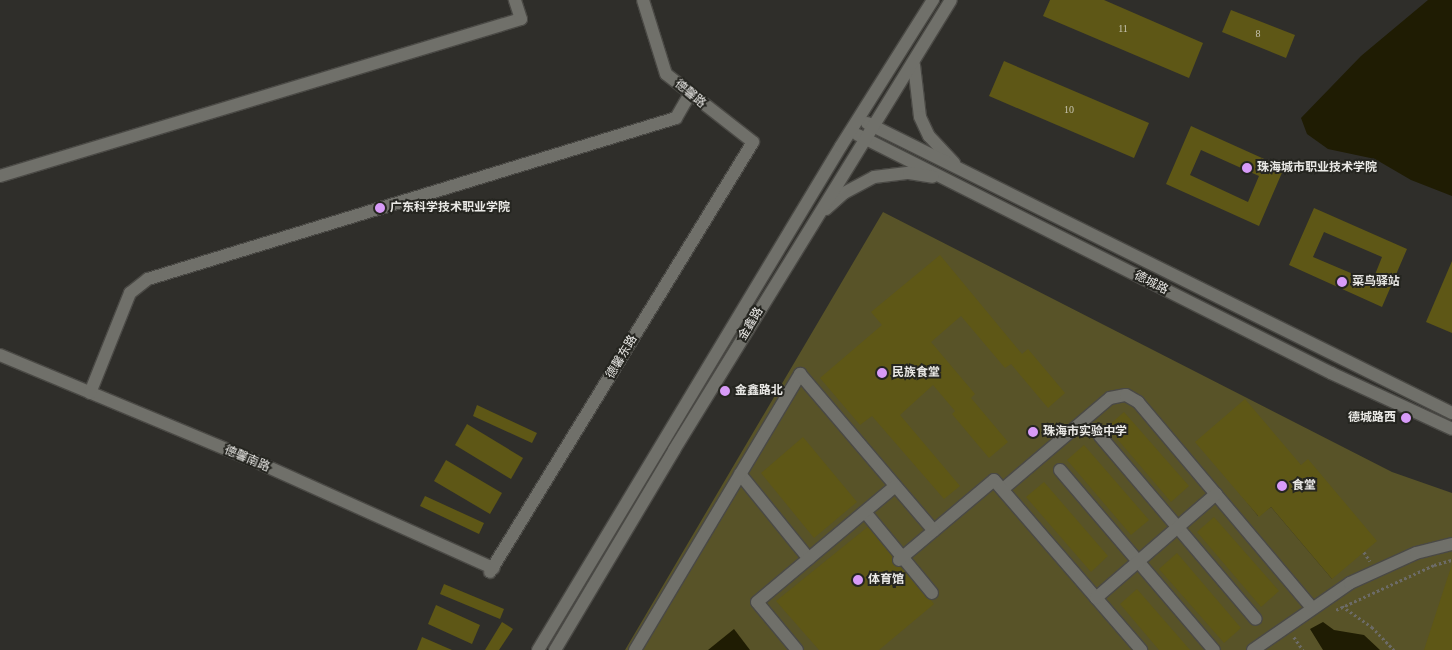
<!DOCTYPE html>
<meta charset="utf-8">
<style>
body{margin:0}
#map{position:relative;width:1452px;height:650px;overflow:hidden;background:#2f2e2a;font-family:"Times New Roman","Noto Sans SC",serif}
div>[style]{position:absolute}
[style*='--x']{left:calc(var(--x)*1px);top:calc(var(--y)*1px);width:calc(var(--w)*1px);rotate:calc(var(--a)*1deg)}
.green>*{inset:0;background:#585328}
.water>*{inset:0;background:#1f1c03}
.building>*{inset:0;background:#5e5716}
.path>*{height:2.5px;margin-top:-1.25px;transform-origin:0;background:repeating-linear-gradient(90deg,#6c6b67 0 2.5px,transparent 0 5px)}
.roads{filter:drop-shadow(1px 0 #4a4945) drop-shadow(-1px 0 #4a4945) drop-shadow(0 1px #4a4945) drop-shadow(0 -1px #4a4945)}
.minor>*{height:12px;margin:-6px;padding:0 6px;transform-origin:6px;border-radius:6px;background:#70706a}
.dots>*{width:14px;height:14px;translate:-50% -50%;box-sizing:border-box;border:2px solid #252520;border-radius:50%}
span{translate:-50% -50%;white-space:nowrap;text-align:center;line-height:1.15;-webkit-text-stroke:4px #252520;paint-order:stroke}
.number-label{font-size:10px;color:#c7c4b2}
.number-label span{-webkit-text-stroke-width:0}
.street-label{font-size:12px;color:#eae9e6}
.poi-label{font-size:12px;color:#eae9e6;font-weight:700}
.left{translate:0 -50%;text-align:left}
.right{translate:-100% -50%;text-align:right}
</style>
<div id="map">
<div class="green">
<div style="clip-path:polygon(evenodd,883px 212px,1392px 472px,1452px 493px,1452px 650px,625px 650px,883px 212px,1197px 440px,1301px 465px,1332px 579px,1271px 507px,1258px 516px,1197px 440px)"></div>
</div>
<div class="water">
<div style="clip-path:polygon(1428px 0,1452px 0,1452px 196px,1411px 180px,1375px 159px,1328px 149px,1307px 134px,1301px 118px,1361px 56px)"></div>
<div style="clip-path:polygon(1323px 622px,1334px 630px,1364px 635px,1380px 650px,1323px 650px,1310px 629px)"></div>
<div style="clip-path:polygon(734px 629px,750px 650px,708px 650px)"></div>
</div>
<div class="building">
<div style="clip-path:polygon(1050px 0,1104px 0,1203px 43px,1189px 78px,1043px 16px)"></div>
<div style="clip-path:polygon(1231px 10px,1295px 35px,1286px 58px,1222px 32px)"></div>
<div style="clip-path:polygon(1004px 61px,1149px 123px,1134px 158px,989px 96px)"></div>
<div style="clip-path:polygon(evenodd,1191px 126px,1284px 168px,1259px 226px,1166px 184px,1191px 126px,1201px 150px,1259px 176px,1248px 202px,1190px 175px,1201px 150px)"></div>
<div style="clip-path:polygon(evenodd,1314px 208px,1407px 249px,1382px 307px,1289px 265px,1314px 208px,1324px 232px,1382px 257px,1372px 282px,1313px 257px,1324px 232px)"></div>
<div style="clip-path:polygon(940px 255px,1022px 354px,1028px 349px,1065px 393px,1048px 408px,1011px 364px,1005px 368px,961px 316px,931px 342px,975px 394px,971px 398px,1008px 442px,989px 458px,952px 414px,955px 411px,933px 385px,900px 415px,960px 486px,944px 499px,872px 416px,860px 425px,820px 378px,882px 325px,871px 312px)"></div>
<div style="clip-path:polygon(1452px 261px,1452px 333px,1426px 322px)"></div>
<div style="clip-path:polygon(1245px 399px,1301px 465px,1308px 459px,1377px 541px,1332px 579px,1271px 507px,1259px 517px,1195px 442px)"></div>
<div style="clip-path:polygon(477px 405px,537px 433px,532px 443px,473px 416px)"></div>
<div style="clip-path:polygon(1124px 412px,1189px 486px,1171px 502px,1107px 427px)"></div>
<div style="clip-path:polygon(467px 424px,523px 458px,511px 479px,455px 445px)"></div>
<div style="clip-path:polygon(803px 437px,857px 502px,814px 538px,761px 473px)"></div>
<div style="clip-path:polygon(1084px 445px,1149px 520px,1131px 535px,1067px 460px)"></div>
<div style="clip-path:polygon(446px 460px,502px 493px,490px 514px,434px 481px)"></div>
<div style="clip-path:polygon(1044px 482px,1108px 556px,1091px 572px,1026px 497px)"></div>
<div style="clip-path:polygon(425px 496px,484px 523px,479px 534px,420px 506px)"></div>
<div style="clip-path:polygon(1214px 517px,1279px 591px,1261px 607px,1197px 532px)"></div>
<div style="clip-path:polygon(870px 525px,934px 604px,879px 650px,819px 650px,776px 601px)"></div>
<div style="clip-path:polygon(1177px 553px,1241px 628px,1224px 643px,1159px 569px)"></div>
<div style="clip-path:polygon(1452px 564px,1452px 650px,1424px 650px)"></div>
<div style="clip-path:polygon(444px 584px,504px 609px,500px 619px,440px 594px)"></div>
<div style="clip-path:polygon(1137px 589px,1190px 650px,1159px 650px,1120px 604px)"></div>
<div style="clip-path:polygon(436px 605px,480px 625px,472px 644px,428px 624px)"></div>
<div style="clip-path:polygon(502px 622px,513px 629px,499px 650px,485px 650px)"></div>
<div style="clip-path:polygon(422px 637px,452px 650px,417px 650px)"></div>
</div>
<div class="path">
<div style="--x:1364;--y:552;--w:11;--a:56"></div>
<div style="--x:1342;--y:606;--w:37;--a:35"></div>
<div style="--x:1372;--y:627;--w:32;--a:46"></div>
<div style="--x:1336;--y:610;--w:108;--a:-24.7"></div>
<div style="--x:1434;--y:565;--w:19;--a:-16"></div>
<div style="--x:1294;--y:637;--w:16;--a:55"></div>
</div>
<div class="roads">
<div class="minor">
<div style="--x:914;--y:65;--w:52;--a:83.4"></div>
<div style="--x:920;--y:117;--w:21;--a:65"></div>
<div style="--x:929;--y:136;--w:37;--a:47"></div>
<div style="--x:867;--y:123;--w:653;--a:26.37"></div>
<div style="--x:858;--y:135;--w:530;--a:26.71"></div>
<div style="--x:1331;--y:373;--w:133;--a:24.8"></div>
<div style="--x:0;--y:176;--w:544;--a:-16.77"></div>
<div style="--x:521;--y:19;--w:20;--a:-108"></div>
<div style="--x:826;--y:209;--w:24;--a:-42"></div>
<div style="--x:844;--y:193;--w:34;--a:-28"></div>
<div style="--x:874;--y:177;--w:35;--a:-7"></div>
<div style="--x:909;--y:173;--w:24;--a:9"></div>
<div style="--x:0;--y:355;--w:269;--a:22.6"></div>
<div style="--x:248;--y:458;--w:269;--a:24.2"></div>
<div style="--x:90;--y:393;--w:108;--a:-68.2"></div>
<div style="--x:130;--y:293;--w:23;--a:-38"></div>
<div style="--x:148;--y:279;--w:552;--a:-16.96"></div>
<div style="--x:676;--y:118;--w:28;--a:-60"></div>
<div style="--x:1100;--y:436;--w:240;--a:49.6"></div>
<div style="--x:1060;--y:470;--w:237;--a:49.5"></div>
<div style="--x:740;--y:474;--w:109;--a:50.9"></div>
<div style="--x:1003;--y:489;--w:140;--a:-40.4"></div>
<div style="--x:1110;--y:398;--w:16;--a:-11"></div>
<div style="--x:1126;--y:395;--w:14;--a:30"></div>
<div style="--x:1138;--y:402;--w:268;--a:49.8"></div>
<div style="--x:865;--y:512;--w:105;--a:50.4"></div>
<div style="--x:899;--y:560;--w:124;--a:-40.1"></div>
<div style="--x:994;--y:480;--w:225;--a:49.1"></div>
<div style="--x:490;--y:572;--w:504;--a:-58.55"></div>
<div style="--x:753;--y:142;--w:110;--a:-142"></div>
<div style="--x:666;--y:74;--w:77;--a:-107.3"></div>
<div style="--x:1096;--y:598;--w:159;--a:-40.9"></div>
<div style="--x:538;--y:650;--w:588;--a:-58.99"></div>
<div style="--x:841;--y:146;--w:173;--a:-57.8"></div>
<div style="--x:555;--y:650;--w:233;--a:-59.2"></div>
<div style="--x:674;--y:450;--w:528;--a:-58.39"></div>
<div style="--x:635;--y:650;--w:322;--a:-59.1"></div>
<div style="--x:800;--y:374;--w:206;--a:49.5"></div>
<div style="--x:797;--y:650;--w:62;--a:-129.8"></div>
<div style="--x:757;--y:602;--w:180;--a:-40"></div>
<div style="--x:1253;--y:650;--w:118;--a:-34.6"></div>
<div style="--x:1350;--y:583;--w:72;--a:-24.4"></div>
<div style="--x:1416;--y:553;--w:37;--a:-14"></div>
</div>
</div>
<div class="dots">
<div style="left:1247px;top:168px;background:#d89bf8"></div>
<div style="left:380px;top:208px;background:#d89bf8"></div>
<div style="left:1342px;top:282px;background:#d89bf8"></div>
<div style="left:882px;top:373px;background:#d89bf8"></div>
<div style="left:725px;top:391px;background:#d89bf8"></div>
<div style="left:1406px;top:418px;background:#d89bf8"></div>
<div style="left:1033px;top:432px;background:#d89bf8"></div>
<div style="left:1282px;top:486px;background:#d89bf8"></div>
<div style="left:858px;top:580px;background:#d89bf8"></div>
</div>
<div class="number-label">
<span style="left:1123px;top:29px">11</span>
<span style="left:1258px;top:34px">8</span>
<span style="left:1069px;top:110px">10</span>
</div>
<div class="street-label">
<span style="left:690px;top:94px;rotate:40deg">德馨路</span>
<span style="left:1151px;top:283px;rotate:27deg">德城路</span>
<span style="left:751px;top:324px;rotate:-59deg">金鑫路</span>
<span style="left:622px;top:357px;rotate:-59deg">德馨东路</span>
<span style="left:247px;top:459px;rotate:23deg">德馨南路</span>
</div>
<div class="poi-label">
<span class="left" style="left:1257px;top:168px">珠海城市职业技术学院</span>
<span class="left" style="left:390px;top:208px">广东科学技术职业学院</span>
<span class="left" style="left:1352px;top:282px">菜鸟驿站</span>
<span class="left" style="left:892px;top:373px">民族食堂</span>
<span class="left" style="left:735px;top:391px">金鑫路北</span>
<span class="right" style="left:1396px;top:418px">德城路西</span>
<span class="left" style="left:1043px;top:432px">珠海市实验中学</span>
<span class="left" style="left:1292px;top:486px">食堂</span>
<span class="left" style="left:868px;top:580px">体育馆</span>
</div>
</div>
